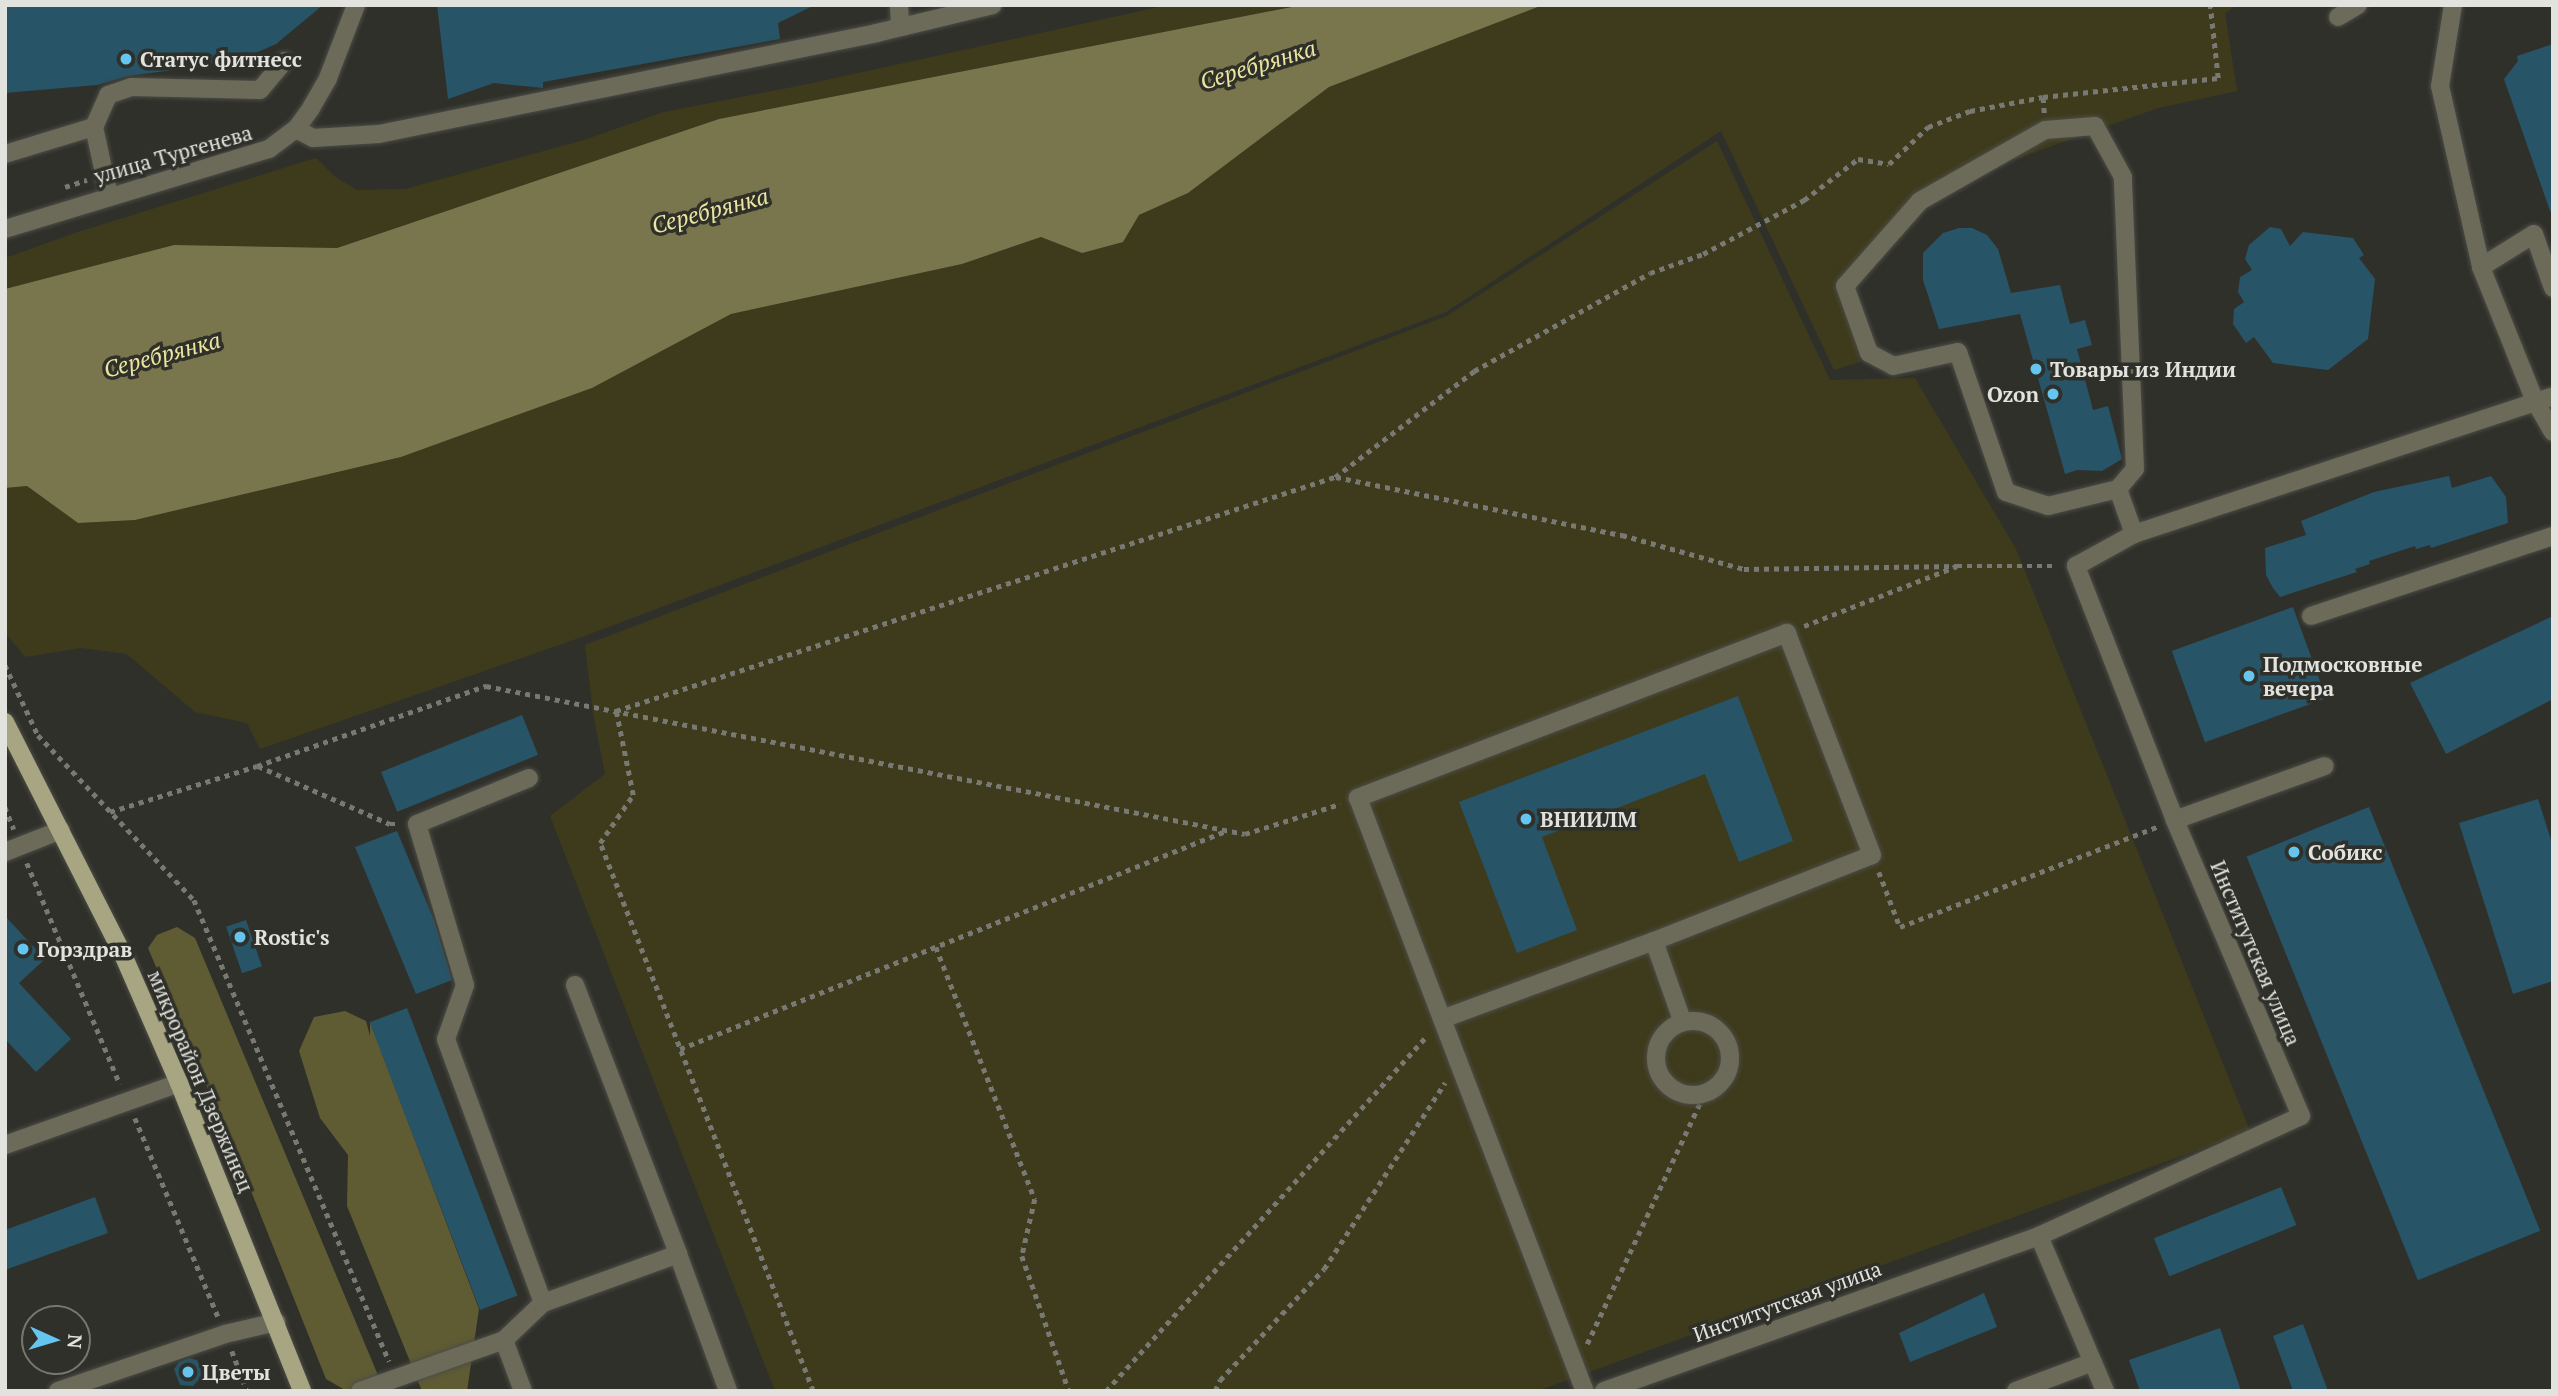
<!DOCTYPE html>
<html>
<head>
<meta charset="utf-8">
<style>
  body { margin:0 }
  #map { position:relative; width:2558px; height:1396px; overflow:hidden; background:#30302a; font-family:"PT Serif",serif }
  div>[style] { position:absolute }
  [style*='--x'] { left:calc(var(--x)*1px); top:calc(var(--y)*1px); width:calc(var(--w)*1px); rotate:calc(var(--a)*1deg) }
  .green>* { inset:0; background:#3e3b1c }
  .forest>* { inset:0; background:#5f5c34 }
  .water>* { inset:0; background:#79764d }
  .building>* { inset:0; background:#275467; transform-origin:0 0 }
  .path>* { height:4.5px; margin-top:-2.25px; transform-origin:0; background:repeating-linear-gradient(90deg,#797974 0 5px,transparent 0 10px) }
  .roads { filter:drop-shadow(0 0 2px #4c4c47) drop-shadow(0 0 2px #4c4c47) }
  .minor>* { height:18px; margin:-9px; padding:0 9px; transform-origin:9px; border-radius:9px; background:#6c6b5a }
  .minor>.ring { margin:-9px; padding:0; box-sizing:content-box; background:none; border:18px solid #6c6b5a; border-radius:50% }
  .major>* { height:18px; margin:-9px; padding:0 9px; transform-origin:9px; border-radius:9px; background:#a8a682 }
  .dots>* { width:19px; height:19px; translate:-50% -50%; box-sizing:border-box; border:4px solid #30302a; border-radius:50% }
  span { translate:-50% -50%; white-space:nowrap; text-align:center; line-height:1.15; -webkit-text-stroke:7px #30302a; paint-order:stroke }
  .poi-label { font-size:21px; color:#e2e2de; font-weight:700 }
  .left { translate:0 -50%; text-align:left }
  .right { translate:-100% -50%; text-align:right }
  .street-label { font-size:21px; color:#e2e2de }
  .water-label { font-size:23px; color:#eae59f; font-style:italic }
  .frame { position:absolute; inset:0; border:7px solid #e2e2de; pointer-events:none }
  .north { position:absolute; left:21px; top:1305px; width:70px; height:70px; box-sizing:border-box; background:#30302a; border:2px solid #777772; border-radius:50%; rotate:94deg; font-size:19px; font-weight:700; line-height:28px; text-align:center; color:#e2e2de }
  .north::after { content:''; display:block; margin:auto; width:24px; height:32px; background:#65c5ee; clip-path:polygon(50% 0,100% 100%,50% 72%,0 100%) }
</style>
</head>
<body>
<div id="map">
  <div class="green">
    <i style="clip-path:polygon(1168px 5px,1302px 5px,719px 119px,336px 248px,174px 245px,5px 289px,5px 258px,78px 232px,316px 158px,334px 176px,357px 190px,405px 189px,584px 140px,664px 112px,813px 83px)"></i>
    <i style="clip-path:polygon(1543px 5px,2237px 5px,2225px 13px,2237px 91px,2158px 108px,1994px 167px,1923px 205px,1843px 295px,1860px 362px,1834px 370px,1721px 131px,1446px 312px,579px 638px,260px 749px,247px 723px,195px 712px,127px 654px,81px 648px,25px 657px,5px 632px,5px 488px,27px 486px,78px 523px,135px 520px,401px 457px,592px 388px,731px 314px,962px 264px,1041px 237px,1082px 253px,1139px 215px,1188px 193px,1329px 87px)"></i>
    <i style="clip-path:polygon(1717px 141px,1830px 380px,1915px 378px,2016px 549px,2250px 1131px,1537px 1391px,775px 1391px,550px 816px,605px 774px,593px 713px,585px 645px,1447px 316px)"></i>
  </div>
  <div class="forest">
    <i style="clip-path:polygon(177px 927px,195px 938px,380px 1380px,372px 1384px,345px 1390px,326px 1379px,249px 1186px,148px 948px,157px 935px)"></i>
    <i style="clip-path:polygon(345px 1011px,366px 1021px,370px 1036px,370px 1022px,479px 1309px,467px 1391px,422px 1391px,347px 1206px,348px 1155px,320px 1118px,299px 1051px,314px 1017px)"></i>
  </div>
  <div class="water">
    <i style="clip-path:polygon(1302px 5px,1543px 5px,1329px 87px,1188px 193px,1139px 215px,1123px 242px,1082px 253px,1041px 237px,962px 264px,731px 314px,592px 388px,401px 457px,135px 520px,78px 523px,27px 486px,5px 488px,5px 289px,174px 245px,337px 248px,719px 119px)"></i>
  </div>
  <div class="building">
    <i style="clip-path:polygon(5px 5px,323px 5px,276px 44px,235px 62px,128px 76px,97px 85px,5px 93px)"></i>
    <i style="clip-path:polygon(437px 5px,815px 5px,778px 23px,780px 39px,543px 82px,543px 88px,494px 83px,448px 99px)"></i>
    <i style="clip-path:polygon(2553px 44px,2553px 211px,2550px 211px,2504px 79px,2518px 61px,2517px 56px)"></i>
    <i style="clip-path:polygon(2270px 227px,2281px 229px,2290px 246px,2303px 232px,2353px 238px,2364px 255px,2359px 258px,2375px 279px,2368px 339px,2328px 370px,2273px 363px,2254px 337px,2246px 343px,2233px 324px,2234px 309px,2244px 302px,2238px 292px,2240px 277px,2252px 270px,2245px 259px,2249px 245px)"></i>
    <i style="clip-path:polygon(1959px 228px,1972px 228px,1987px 235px,1998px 249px,2011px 293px,2060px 285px,2070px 324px,2085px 320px,2092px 345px,2077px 349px,2093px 410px,2108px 406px,2122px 459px,2102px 471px,2077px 470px,2065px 474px,2020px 314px,1939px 329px,1923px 280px,1923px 253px,1943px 233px)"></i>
    <i style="clip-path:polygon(2449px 476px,2452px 488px,2491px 476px,2506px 497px,2508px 523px,2431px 548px,2430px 545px,2416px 549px,2415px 546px,2369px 561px,2370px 564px,2355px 569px,2357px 572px,2280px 597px,2273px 588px,2266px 575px,2265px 548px,2306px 535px,2301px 521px,2374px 492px)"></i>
    <i style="left:2293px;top:607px;width:97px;height:129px;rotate:70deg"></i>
    <i style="clip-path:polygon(2553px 616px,2553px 699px,2446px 754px,2410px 683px)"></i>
    <i style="clip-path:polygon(1738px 696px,1793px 841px,1739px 862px,1705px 774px,1542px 837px,1577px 930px,1517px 953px,1459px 802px)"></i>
    <i style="left:522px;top:715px;width:43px;height:152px;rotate:68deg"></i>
    <i style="clip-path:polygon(2538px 799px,2553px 846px,2553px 981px,2513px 994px,2459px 823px)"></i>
    <i style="left:2369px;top:807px;width:457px;height:132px;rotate:68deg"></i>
    <i style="clip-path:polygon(397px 831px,434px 920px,452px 980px,416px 994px,355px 847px)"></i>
    <i style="clip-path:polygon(5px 916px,45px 959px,19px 983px,71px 1039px,36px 1072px,5px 1039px)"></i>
    <i style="left:246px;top:920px;width:49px;height:21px;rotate:71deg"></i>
    <i style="left:407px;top:1008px;width:308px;height:40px;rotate:69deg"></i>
    <i style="left:2281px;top:1187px;width:41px;height:137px;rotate:68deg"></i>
    <i style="clip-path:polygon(95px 1197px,108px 1233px,5px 1270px,5px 1230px)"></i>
    <i style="clip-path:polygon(1984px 1293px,1997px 1327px,1910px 1362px,1899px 1333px)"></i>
    <i style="clip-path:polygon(2303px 1324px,2328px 1391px,2293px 1391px,2273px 1336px)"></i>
    <i style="clip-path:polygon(2220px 1328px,2241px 1391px,2140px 1391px,2129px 1360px)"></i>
    <i style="clip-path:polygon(189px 1358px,197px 1360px,203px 1375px,193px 1386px,180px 1385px,174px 1369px,179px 1362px)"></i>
  </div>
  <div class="path">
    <i style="--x:2044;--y:113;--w:16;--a:-94"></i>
    <i style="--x:2043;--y:97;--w:176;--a:-6.2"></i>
    <i style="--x:2218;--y:78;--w:73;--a:-96.3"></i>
    <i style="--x:65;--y:187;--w:23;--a:-18"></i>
    <i style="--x:1336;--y:477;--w:292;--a:11.5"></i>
    <i style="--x:1622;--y:535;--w:127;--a:15.6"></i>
    <i style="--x:1744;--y:569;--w:213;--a:-0.8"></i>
    <i style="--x:1804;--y:626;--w:164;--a:-21.4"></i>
    <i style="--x:1957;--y:566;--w:100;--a:0"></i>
    <i style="--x:5;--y:665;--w:77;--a:64.8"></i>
    <i style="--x:38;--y:735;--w:227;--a:46.6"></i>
    <i style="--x:194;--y:900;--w:501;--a:67.07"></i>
    <i style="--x:258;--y:766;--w:144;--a:23.7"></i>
    <i style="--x:390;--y:824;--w:8;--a:0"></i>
    <i style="--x:5;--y:807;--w:24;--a:68"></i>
    <i style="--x:110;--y:812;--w:154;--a:-17.4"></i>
    <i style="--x:257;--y:766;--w:243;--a:-19.3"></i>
    <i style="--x:486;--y:686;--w:773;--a:11.03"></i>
    <i style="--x:1245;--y:834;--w:100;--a:-17.5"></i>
    <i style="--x:27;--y:863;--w:240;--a:67.2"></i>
    <i style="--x:1879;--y:872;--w:59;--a:69.1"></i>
    <i style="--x:1900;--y:927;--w:278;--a:-21.3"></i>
    <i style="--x:936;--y:947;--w:271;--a:68.6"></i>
    <i style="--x:1035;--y:1199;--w:58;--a:102.8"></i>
    <i style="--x:1022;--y:1256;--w:143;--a:70.8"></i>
    <i style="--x:680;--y:1049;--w:588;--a:-21.77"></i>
    <i style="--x:135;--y:1118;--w:215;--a:67.3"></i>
    <i style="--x:1587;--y:1344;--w:274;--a:-64.9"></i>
    <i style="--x:232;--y:1351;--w:43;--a:69.4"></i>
    <i style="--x:813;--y:1391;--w:588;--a:-111.24"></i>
    <i style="--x:600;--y:843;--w:58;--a:-55.5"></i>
    <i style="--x:633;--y:795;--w:86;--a:-101.4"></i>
    <i style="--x:616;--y:711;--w:756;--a:-18.03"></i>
    <i style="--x:1335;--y:477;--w:175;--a:-37.3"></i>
    <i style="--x:1474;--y:371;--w:201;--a:-29.1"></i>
    <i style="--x:1650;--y:273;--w:56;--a:-19.7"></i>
    <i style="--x:1703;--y:254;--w:115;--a:-28.1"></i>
    <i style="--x:1804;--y:200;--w:68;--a:-37.2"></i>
    <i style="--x:1858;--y:159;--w:31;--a:9"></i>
    <i style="--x:1889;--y:164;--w:54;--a:-43.5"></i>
    <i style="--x:1928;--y:127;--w:45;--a:-20.9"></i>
    <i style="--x:1970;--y:111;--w:74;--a:-10.9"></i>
    <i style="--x:1106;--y:1391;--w:479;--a:-47.9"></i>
    <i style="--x:1215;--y:1391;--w:12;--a:-66"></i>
    <i style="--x:1220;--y:1380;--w:152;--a:-46.9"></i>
    <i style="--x:1324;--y:1269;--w:222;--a:-57"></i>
  </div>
  <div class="roads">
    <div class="minor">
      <i style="--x:899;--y:5;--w:22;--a:87"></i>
      <i style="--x:2453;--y:5;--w:82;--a:99.1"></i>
      <i style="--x:2440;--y:86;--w:186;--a:77.2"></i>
      <i style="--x:2481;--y:267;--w:144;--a:68.1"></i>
      <i style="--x:2535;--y:401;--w:36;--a:60"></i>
      <i style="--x:2338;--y:17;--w:23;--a:-31"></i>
      <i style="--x:94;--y:127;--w:35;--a:-66"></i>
      <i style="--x:108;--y:95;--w:24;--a:-19"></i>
      <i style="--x:131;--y:87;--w:129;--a:1.3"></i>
      <i style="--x:260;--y:90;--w:38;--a:-50"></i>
      <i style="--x:296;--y:129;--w:19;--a:28"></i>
      <i style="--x:313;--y:138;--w:66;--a:-3.5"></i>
      <i style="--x:379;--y:134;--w:508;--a:-11.46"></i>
      <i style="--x:877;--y:33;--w:119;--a:-13.6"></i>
      <i style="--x:5;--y:154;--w:93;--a:-16.9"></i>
      <i style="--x:94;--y:127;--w:71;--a:77.7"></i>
      <i style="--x:5;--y:229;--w:276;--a:-16.9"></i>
      <i style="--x:269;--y:149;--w:34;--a:-37"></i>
      <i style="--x:296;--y:129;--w:26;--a:-54"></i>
      <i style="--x:311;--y:108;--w:34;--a:-60"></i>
      <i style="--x:328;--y:78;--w:78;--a:-69"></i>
      <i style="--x:2481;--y:267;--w:62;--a:-31.9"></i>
      <i style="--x:2534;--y:234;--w:57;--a:70.6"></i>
      <i style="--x:2118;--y:489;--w:26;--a:-50"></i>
      <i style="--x:2135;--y:469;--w:292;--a:-92.4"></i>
      <i style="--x:2123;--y:177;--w:58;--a:-118.8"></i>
      <i style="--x:2095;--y:126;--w:50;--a:175.4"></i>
      <i style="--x:2045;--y:130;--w:144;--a:150.4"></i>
      <i style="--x:1920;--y:201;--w:113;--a:131.4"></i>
      <i style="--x:1845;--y:286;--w:71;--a:70.3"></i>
      <i style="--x:1869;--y:353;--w:27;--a:28"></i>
      <i style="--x:1893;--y:366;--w:66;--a:-12.2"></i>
      <i style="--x:1958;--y:352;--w:148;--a:71.1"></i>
      <i style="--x:2006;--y:492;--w:44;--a:18.4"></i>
      <i style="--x:2048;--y:506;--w:72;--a:-13.7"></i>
      <i style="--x:2118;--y:489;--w:48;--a:70.4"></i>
      <i style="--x:2311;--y:616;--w:255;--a:-18.3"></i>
      <i style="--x:2175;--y:820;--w:159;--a:-19.8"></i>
      <i style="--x:5;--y:852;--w:60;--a:-21.4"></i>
      <i style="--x:1654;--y:941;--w:84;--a:70.5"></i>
      <i style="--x:575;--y:985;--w:288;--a:69"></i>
      <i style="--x:1442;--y:1019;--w:226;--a:-20.2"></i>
      <i style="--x:1654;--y:941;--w:234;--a:-21.5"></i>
      <i style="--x:1872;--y:855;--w:238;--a:-111"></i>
      <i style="--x:1787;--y:633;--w:460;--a:159"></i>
      <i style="--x:1358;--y:798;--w:236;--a:69.2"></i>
      <i style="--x:1442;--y:1019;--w:45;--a:69.1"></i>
      <i style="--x:1458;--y:1061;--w:354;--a:69"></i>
      <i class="ring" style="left:1656px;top:1021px;width:56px;height:56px"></i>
      <i style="--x:5;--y:1145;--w:185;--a:-19.6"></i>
      <i style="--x:2039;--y:1236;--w:168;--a:66.9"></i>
      <i style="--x:543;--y:1303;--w:144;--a:-19.9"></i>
      <i style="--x:678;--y:1254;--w:146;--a:69.9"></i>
      <i style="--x:504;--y:1340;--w:54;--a:69.6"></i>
      <i style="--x:58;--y:1391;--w:176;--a:-18.8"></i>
      <i style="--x:225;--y:1334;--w:53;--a:-13"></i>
      <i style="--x:360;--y:1391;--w:153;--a:-19.5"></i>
      <i style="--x:504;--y:1340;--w:54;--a:-43.5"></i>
      <i style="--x:543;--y:1303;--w:281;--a:-110.2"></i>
      <i style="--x:446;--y:1039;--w:57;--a:-70.6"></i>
      <i style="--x:465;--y:985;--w:168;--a:-106.6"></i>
      <i style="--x:417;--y:824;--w:121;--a:-22.3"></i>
      <i style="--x:1604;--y:1391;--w:462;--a:-19.6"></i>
      <i style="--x:2039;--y:1236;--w:288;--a:-24.6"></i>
      <i style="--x:2301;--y:1116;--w:322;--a:-113.1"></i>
      <i style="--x:2175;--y:820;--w:273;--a:-111.3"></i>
      <i style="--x:2076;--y:566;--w:66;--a:-28.9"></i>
      <i style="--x:2134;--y:534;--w:441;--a:-18.2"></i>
      <i style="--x:2016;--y:1391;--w:82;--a:-20.6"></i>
    </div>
    <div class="major">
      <i style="--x:5;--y:722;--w:263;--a:63.1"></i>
      <i style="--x:124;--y:957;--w:137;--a:66.4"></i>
      <i style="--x:179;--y:1083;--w:332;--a:68.2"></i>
    </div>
  </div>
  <div class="dots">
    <i style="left:126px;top:59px;background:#65c5ee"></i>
    <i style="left:2036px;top:369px;background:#65c5ee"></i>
    <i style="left:2053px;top:394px;background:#65c5ee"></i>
    <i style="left:2249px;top:676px;background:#65c5ee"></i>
    <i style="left:1526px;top:819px;background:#65c5ee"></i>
    <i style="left:2294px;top:852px;background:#65c5ee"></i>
    <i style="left:240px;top:937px;background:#65c5ee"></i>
    <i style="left:23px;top:949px;background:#65c5ee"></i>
    <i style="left:188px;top:1372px;background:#65c5ee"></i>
  </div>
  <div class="poi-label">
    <span class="left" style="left:140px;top:59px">Статус фитнесс</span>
    <span class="left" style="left:2050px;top:369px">Товары из Индии</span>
    <span class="right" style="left:2039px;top:394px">Ozon</span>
    <span class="left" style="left:2263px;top:676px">Подмосковные<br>вечера</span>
    <span class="left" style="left:1540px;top:819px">ВНИИЛМ</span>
    <span class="left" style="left:2308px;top:852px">Собикс</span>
    <span class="left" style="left:254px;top:937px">Rostic's</span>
    <span class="left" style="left:37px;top:949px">Горздрав</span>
    <span class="left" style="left:202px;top:1372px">Цветы</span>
  </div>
  <div class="street-label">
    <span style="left:173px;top:154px;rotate:-16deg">улица Тургенева</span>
    <span style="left:2256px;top:953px;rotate:67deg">Институтская улица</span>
    <span style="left:201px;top:1081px;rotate:67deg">микрорайон Дзержинец</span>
    <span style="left:1787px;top:1301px;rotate:-20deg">Институтская улица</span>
  </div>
  <div class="water-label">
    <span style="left:1258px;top:65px;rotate:-17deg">Серебрянка</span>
    <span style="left:710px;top:211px;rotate:-15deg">Серебрянка</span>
    <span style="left:162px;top:355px;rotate:-15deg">Серебрянка</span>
  </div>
  <div class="frame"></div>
  <div class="north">N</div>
</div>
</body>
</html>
